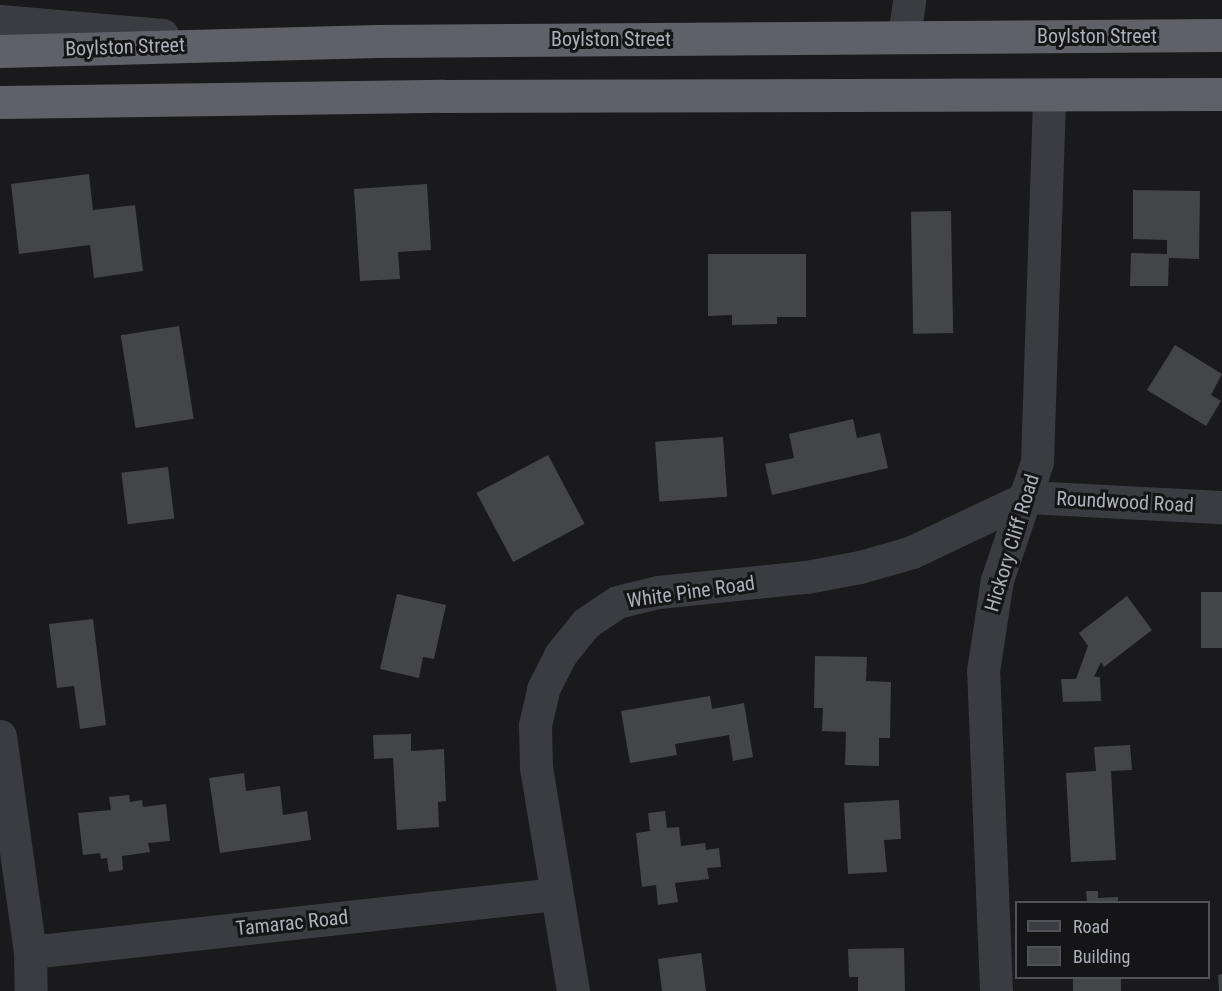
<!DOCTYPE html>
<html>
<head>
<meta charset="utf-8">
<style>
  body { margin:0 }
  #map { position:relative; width:1222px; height:991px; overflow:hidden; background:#1a1a1c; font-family:"Roboto Condensed",sans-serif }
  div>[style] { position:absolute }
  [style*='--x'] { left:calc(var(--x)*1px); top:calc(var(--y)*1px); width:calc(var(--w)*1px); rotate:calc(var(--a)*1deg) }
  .building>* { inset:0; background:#444549; transform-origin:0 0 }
  .minor>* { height:33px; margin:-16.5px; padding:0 16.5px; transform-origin:16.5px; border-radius:16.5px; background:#3b3c41 }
  .trunk>* { height:33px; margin:-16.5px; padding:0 16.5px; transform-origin:16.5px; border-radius:16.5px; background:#606068 }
  span { translate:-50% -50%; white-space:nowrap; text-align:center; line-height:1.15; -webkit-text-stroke:6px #151517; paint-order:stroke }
  .street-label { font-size:20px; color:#adb0ba }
  .legend { position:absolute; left:1015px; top:901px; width:195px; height:78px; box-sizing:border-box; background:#151517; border:2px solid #525358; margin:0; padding:8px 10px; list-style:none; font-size:18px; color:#adb0ba }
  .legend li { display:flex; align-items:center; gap:12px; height:30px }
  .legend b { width:30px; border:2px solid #525358 }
</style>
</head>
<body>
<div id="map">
  <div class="building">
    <i style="clip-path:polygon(89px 174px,93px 210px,135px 205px,143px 271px,94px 278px,90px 245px,19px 254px,11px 184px)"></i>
    <i style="clip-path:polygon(427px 184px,431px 250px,398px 252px,400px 279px,360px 281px,354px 189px)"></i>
    <i style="clip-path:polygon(1133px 190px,1200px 191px,1199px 259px,1169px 258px,1168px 286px,1130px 286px,1131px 253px,1167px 254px,1167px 240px,1133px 239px)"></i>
    <i style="left:951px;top:211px;width:122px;height:40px;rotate:89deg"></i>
    <i style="clip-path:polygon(708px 254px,806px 254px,806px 317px,777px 317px,777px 324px,732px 325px,732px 315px,708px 316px)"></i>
    <i style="left:179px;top:326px;width:94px;height:59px;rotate:81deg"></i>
    <i style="clip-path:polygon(1175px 345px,1222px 374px,1211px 395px,1221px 401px,1206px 426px,1147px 390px)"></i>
    <i style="clip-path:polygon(853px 419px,857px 438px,880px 433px,888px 468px,772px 495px,765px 464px,794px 458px,789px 434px)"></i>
    <i style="left:723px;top:437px;width:60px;height:68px;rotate:86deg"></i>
    <i style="left:548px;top:455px;width:78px;height:81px;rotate:62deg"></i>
    <i style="left:168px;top:467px;width:52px;height:47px;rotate:83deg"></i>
    <i style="left:1201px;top:592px;width:21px;height:56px"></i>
    <i style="clip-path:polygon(397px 594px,446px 605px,434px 659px,423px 657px,419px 678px,380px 669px)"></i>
    <i style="clip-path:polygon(1127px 596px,1152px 630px,1104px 667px,1101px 662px,1094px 677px,1100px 677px,1101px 701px,1063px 702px,1061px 679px,1076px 679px,1088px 646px,1079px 633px)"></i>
    <i style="clip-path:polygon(93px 619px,106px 725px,80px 729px,74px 686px,57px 688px,49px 624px)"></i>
    <i style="clip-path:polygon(815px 656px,867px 657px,866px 681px,891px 682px,890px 738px,879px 738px,879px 766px,845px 765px,846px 732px,822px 731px,823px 708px,814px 708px)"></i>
    <i style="clip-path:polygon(710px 696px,712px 709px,744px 703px,753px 757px,733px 761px,729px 735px,675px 744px,677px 755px,630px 763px,621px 711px)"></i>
    <i style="clip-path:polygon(411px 734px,411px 751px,444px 749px,446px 801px,438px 802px,439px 827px,397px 830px,393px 758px,374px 759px,373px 735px)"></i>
    <i style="clip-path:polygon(1130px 745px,1132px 770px,1111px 771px,1116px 860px,1071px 862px,1066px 773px,1096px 771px,1094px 747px)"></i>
    <i style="clip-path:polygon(244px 773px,246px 791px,280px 786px,283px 815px,307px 811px,311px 840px,220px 853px,209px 778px)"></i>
    <i style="clip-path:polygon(129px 795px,130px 802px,142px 800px,143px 807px,166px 804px,170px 841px,148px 843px,150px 852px,122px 856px,123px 870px,109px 872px,107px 858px,101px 859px,100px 853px,83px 855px,78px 813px,111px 810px,109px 797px)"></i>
    <i style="clip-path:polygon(899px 800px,901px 839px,884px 840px,887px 872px,848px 874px,844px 803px)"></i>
    <i style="clip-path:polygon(665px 811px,667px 828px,679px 827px,681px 846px,705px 843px,706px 850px,719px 848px,721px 867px,707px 868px,709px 879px,675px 883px,678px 902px,658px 905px,656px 885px,642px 887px,636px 833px,650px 831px,648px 813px)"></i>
    <i style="clip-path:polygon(1086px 891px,1098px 891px,1098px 898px,1118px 897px,1118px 902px,1087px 902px)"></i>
    <i style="clip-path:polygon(904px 948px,905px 991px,858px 991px,858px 977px,849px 977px,848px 949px)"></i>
    <i style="clip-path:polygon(701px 953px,706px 991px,662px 991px,658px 959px)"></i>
    <i style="clip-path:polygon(1222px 974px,1222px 991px,1219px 991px,1218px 975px)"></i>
    <i style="left:1073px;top:978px;width:48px;height:13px"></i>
  </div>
  <div class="minor">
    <i style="--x:0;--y:21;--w:163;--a:4.9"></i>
    <i style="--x:904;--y:37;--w:37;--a:-82"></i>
    <i style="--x:0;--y:736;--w:218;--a:82.1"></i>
    <i style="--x:30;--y:952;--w:39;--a:89"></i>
    <i style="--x:30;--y:952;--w:528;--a:-6.3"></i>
    <i style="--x:573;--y:991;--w:227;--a:-99.4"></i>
    <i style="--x:536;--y:767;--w:42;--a:-91.4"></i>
    <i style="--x:535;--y:725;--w:37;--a:-77"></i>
    <i style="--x:543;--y:689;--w:38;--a:-63"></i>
    <i style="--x:560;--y:655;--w:41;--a:-50.9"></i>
    <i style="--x:586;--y:623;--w:37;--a:-34"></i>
    <i style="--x:617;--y:602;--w:42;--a:-13.7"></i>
    <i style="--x:658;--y:592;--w:149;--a:-5.8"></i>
    <i style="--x:806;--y:577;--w:55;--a:-10.5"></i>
    <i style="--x:860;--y:567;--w:54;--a:-16.1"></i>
    <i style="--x:912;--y:552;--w:128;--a:-25.4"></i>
    <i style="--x:1028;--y:497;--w:194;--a:3"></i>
    <i style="--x:996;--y:991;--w:320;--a:-92.3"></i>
    <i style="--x:983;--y:671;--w:92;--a:-81.3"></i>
    <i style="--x:997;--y:580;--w:125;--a:-71.3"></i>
    <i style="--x:1037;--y:462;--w:366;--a:-88.1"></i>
  </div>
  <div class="trunk">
    <i style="--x:0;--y:51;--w:378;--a:-1.5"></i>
    <i style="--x:378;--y:41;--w:844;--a:-0.41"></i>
    <i style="--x:0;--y:102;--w:443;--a:-0.8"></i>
    <i style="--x:443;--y:96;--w:779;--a:-0.15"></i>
  </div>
  <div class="street-label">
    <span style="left:1097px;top:36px">Boylston Street</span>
    <span style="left:611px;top:39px">Boylston Street</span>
    <span style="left:125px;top:47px;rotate:-2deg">Boylston Street</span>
    <span style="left:1125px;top:502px;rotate:3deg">Roundwood Road</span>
    <span style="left:1012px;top:543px;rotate:-73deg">Hickory Cliff Road</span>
    <span style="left:691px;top:592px;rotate:-8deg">White Pine Road</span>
    <span style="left:292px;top:923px;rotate:-6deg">Tamarac Road</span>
  </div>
  <ul class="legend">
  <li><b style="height:8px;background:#3b3c41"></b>Road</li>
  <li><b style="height:16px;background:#444549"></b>Building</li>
  </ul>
</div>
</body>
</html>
